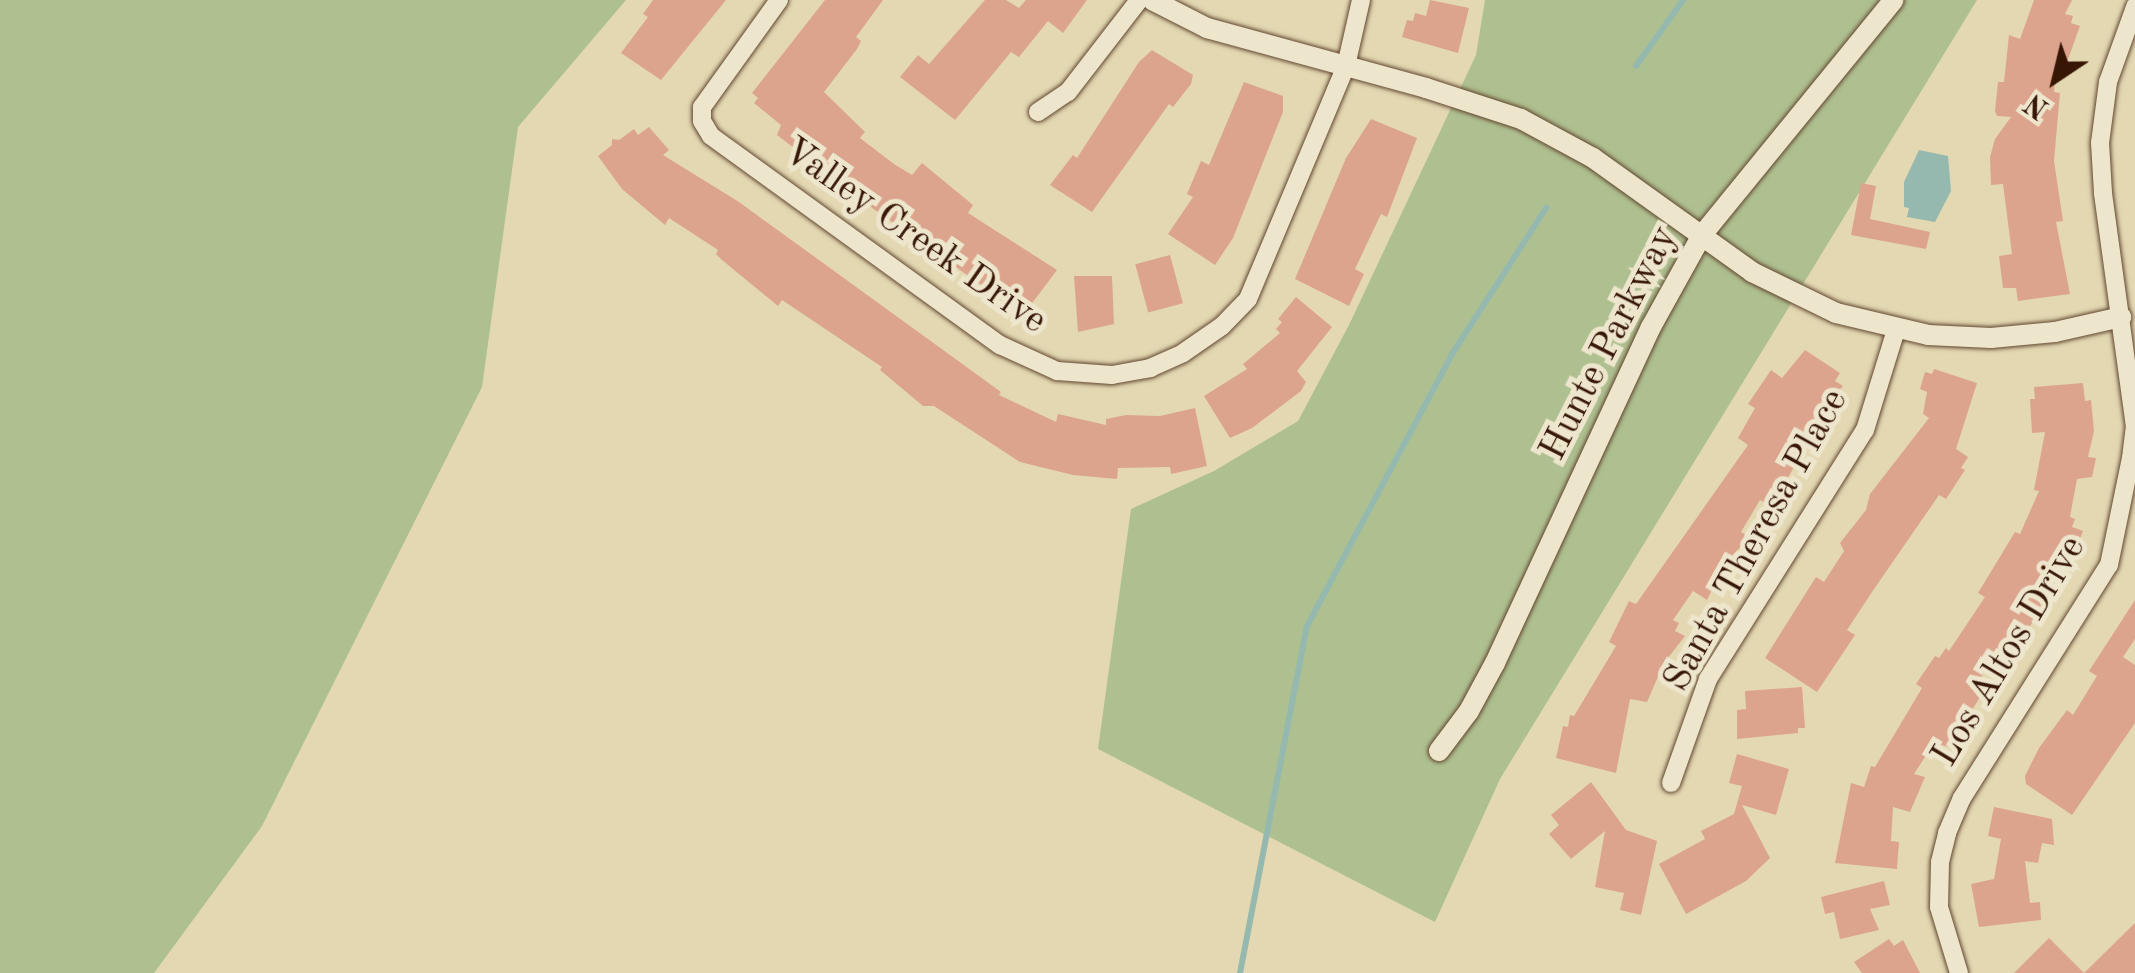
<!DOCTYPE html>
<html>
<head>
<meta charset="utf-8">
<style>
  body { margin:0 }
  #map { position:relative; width:2135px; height:973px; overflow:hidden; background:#e3d8b2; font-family:"Old Standard TT",serif }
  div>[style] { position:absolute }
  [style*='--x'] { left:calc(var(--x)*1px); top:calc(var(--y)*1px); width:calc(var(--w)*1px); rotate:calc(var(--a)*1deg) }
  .green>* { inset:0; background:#afc090 }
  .water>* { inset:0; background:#95b9ae }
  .stream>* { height:6px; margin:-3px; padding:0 3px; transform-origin:3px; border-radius:3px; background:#95b9ae }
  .building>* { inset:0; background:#dda48d; transform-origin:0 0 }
  .roads { filter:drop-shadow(0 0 2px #624630) drop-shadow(0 0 2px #624630) }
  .minor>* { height:18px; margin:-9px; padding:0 9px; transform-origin:9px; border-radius:9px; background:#ede6cd }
  .tertiary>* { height:20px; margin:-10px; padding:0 10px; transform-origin:10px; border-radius:10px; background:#ede6cd }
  span { translate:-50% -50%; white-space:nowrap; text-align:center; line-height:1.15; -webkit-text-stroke:10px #ede6cd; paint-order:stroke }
  .street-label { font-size:38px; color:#371605 }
  .north { position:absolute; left:2005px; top:30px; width:100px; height:100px; -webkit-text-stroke:8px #ede6cd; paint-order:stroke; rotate:215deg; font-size:28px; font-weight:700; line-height:40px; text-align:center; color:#371605 }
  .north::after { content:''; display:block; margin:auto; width:35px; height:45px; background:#371605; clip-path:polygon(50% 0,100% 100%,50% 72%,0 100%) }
</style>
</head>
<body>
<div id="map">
  <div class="green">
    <i style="clip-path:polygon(0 0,626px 0,518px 127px,482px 387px,262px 826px,154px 973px,0 973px)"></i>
    <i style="clip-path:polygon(1485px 0,1977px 0,1500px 779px,1435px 922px,1098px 749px,1131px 509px,1214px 471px,1298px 421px,1349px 325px,1476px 55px)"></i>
  </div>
  <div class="water">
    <i style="clip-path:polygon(1919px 150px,1948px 156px,1951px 191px,1935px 222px,1907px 217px,1909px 208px,1904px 207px,1904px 182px)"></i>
  </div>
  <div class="stream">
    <i style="--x:1636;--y:66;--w:81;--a:-54.5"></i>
    <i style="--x:1240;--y:973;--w:353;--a:-79.1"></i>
    <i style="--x:1307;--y:626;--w:308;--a:-61.9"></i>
    <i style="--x:1452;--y:354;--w:174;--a:-57.2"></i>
  </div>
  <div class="building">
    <i style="clip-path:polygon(653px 0,726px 0,661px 80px,621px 53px,648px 17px,643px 14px)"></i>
    <i style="clip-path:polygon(825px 0,883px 0,856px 37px,861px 41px,857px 49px,824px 92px,865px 132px,860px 138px,894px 164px,912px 175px,922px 163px,973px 205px,968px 213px,1057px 270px,1027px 310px,987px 289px,875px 210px,777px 135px,781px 125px,754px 103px,758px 98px,752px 93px)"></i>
    <i style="clip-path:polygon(985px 0,1006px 0,1019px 8px,1026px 0,1087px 0,1063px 33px,1048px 21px,1019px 57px,1011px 52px,955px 120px,900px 77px,918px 55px,929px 64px)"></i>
    <i style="clip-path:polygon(1430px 0,1469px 8px,1458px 53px,1402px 37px,1407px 20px,1413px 21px,1415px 13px,1426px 16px)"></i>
    <i style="clip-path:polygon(2034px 0,2072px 0,2065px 14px,2073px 16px,2071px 23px,2080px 26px,2067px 62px,2057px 59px,2054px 92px,2060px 93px,2054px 161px,2063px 221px,2056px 222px,2070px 294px,2018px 301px,2016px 288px,2003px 288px,1999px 256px,2012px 254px,2003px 184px,1991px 185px,1990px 157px,1995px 139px,2011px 117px,1997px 116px,1995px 111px,1998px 82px,2004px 82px,2009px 35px,2020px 39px)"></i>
    <i style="clip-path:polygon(1152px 50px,1193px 75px,1191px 84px,1173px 107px,1169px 104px,1092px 212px,1050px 185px,1073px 155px,1077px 158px,1139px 62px)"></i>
    <i style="clip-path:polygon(1244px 82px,1283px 96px,1283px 112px,1233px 238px,1215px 265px,1168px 234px,1193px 197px,1187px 194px,1201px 161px,1209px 165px)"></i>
    <i style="clip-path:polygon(1371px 119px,1417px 138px,1387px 217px,1381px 214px,1355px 269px,1364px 274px,1349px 306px,1295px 279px,1346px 158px)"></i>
    <i style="clip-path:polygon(649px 127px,669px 150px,663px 155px,739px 202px,1001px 392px,999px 395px,1056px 422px,1058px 414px,1106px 425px,1106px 419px,1126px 415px,1160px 416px,1195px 408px,1207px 466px,1171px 474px,1170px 467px,1118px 468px,1117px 479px,1073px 475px,1020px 462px,934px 406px,923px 406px,880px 370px,882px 367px,782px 300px,778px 306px,722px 260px,716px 254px,718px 250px,669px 218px,665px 225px,622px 189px,598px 156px,612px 145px,612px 139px,619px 140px,634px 129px,638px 135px)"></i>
    <i style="clip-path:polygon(1861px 183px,1876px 186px,1870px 219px,1930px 232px,1926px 249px,1851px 235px)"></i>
    <i style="left:1170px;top:255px;width:50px;height:36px;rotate:75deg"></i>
    <i style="clip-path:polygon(1074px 276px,1112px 276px,1114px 324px,1078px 332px)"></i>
    <i style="clip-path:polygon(1296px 297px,1332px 327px,1297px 371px,1306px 382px,1301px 391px,1252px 428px,1230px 438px,1204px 396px,1247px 369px,1243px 364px,1280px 333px,1276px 329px,1282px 322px,1278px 319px)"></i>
    <i style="clip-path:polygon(1805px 350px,1840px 373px,1835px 381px,1843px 386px,1797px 444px,1805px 448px,1771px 507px,1760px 500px,1741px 532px,1750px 537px,1726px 562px,1707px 600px,1693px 591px,1673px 620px,1679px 623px,1675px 631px,1685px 636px,1664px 663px,1647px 702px,1630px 699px,1616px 773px,1556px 758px,1563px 726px,1568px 727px,1570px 715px,1574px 716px,1616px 646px,1609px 642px,1629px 601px,1636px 604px,1748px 445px,1738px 438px,1755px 408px,1748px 404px,1771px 370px,1782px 378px)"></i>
    <i style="clip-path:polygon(1934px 369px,1977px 383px,1956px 449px,1968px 457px,1961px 468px,1965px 470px,1946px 499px,1939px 495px,1872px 592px,1847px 630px,1855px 635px,1817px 692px,1765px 658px,1816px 577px,1824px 582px,1844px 551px,1840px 543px,1866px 510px,1870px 494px,1929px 418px,1923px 414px,1927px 392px,1920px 389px,1925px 372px,1932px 374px)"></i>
    <i style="clip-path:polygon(2083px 383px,2085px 401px,2091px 400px,2094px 431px,2088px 457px,2096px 458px,2092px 477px,2077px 479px,2070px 517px,2075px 519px,2072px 527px,2083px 531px,2077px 546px,2041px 590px,2038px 599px,2045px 604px,2009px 657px,1999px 651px,1973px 689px,1981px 695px,1977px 702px,1949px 747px,1934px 743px,1914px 774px,1925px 777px,1910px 812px,1893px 807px,1891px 841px,1899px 842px,1897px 869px,1835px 863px,1851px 783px,1864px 787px,1871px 766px,1875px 767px,1922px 688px,1916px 684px,1935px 656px,1939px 658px,1946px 648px,1949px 651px,1985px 597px,1978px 593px,2015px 532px,2020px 534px,2039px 491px,2034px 490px,2045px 432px,2032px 433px,2030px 399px,2035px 399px,2034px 387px)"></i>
    <i style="clip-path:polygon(2135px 600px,2135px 639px,2123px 657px,2135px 665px,2135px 723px,2072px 815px,2026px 784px,2025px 776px,2039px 748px,2067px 710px,2073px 715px,2097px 676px,2089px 671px)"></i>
    <i style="clip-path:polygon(1802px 687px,1805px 728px,1798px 728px,1798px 733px,1737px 739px,1737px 710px,1746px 709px,1745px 691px)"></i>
    <i style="clip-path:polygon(1737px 754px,1789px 769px,1776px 815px,1742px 805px,1770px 858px,1746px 881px,1686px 914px,1659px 864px,1705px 839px,1701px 831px,1734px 814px,1742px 786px,1729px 783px)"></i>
    <i style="clip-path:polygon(1591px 782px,1626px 830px,1657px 841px,1641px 915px,1620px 910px,1624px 893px,1595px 887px,1605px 831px,1571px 859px,1549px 834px,1559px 825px,1551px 815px)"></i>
    <i style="clip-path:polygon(1994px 807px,2052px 819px,2054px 845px,2042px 843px,2038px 863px,2025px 861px,2030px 903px,2040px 902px,2041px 920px,1979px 927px,1971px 884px,1994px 879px,2001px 839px,1988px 836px)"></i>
    <i style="clip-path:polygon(1884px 881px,1890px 905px,1870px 909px,1879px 930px,1840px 939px,1834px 912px,1825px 914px,1821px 897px)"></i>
    <i style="clip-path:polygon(2135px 923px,2135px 973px,2014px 973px,2049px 938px,2084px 973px)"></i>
    <i style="clip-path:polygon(1889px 939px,1894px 946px,1903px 940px,1920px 973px,1862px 973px,1854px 962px)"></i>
  </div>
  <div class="roads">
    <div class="minor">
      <i style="--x:779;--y:0;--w:132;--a:125.7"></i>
      <i style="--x:702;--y:107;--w:14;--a:90"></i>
      <i style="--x:702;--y:121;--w:17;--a:59"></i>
      <i style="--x:711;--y:136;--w:357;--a:35.9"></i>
      <i style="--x:1000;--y:345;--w:63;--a:24.5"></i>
      <i style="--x:1057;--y:371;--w:55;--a:4.2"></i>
      <i style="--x:1112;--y:375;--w:39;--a:-10"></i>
      <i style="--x:1150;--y:368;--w:36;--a:-24"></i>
      <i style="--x:1183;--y:353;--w:47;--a:-34.7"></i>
      <i style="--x:1222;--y:326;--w:37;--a:-46"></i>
      <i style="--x:1248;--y:299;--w:253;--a:-67.2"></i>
      <i style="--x:1346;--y:66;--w:68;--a:-77.2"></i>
      <i style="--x:1038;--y:112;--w:36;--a:-34"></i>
      <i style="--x:1068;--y:92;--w:116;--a:-52.3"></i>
      <i style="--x:1671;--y:783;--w:110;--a:-70.4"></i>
      <i style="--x:1708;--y:679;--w:294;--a:-57.8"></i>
      <i style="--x:1865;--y:430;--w:105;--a:-72.8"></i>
      <i style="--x:1959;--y:973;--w:69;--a:-106.9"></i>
      <i style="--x:1939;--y:907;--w:45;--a:-88.7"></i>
      <i style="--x:1940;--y:862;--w:30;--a:-76"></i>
      <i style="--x:1947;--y:833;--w:38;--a:-67"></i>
      <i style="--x:1962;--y:798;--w:275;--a:-57.8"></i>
      <i style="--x:2109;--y:565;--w:109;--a:-78.4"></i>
      <i style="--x:2131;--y:458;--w:31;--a:-83"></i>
      <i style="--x:2135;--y:427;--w:236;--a:-97.8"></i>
      <i style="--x:2103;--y:193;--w:50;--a:-93.4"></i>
      <i style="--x:2100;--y:143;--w:62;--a:-82.5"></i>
      <i style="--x:2108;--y:82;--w:80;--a:-70.2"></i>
    </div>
    <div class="tertiary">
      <i style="--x:1152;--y:0;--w:62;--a:27"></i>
      <i style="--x:1207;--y:28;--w:227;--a:15.3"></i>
      <i style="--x:1426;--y:88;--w:100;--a:18.1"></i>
      <i style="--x:1521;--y:119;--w:82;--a:28.4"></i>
      <i style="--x:1593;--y:158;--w:196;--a:35.6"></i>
      <i style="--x:1752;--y:272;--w:93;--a:26"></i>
      <i style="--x:1836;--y:313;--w:95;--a:13.4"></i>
      <i style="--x:1928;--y:335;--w:63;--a:2.7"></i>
      <i style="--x:1991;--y:338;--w:64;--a:-5.4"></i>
      <i style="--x:2055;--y:332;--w:68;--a:-12.8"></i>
      <i style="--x:1439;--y:751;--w:50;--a:-53.1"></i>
      <i style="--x:1469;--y:711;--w:55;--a:-61.6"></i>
      <i style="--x:1495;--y:663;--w:370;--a:-65.1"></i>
      <i style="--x:1651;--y:327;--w:105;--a:-61"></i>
      <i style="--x:1702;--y:235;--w:303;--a:-50.8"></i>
    </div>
  </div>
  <div class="street-label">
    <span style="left:914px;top:237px;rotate:35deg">Valley Creek Drive</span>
    <span style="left:1610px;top:344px;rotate:-63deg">Hunte Parkway</span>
    <span style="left:1757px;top:541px;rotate:-61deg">Santa Theresa Place</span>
    <span style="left:2010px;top:652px;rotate:-59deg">Los Altos Drive</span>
  </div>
  <div class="north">N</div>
</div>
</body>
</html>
